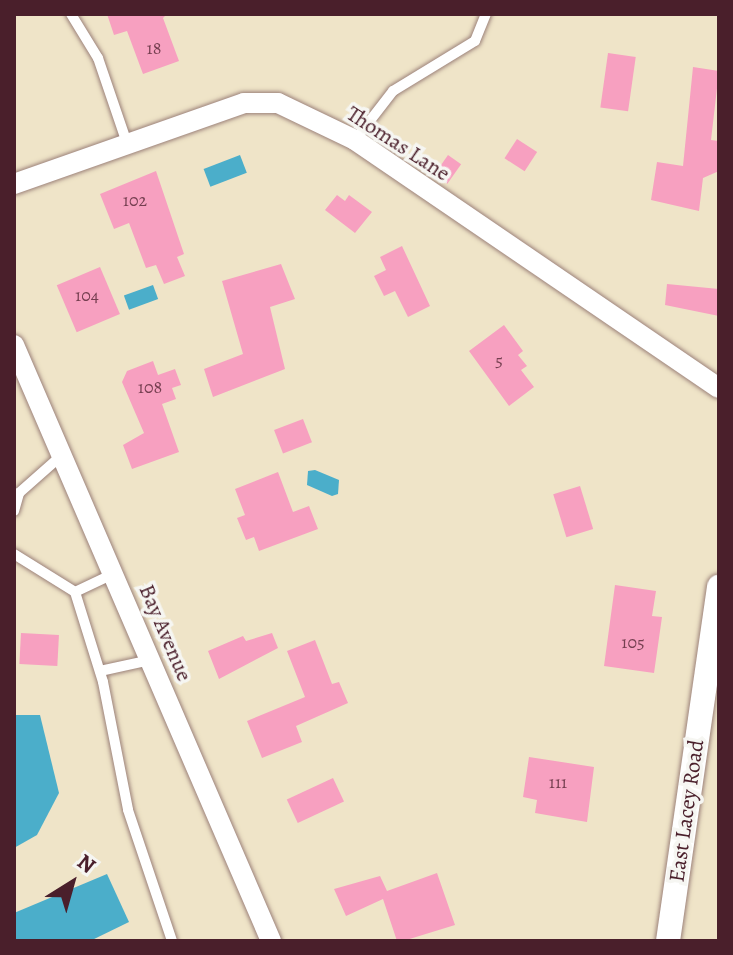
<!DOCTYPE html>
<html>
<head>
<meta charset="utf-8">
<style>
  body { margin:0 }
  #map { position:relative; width:733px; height:955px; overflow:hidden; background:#efe4c8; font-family:Alegreya,serif }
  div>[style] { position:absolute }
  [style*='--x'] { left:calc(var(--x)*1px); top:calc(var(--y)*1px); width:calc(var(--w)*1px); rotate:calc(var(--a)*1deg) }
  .water>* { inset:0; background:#4baeca; transform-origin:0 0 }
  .building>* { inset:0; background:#f7a0c0; transform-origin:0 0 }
  .roads { filter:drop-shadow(0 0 2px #9c827a) drop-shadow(0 0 2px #9c827a) }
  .service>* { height:10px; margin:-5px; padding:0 5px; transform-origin:5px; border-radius:5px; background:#fff }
  .minor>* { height:20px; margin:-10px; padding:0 10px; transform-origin:10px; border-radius:10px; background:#fff }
  .tertiary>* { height:24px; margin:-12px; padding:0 12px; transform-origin:12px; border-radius:12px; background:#fff }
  span { translate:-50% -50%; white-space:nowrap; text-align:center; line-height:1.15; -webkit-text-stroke:7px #f6f6f2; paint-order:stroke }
  .number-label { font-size:18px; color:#753f50 }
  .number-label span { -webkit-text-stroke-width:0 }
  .street-label { font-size:22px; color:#4a1f2b }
  .frame { position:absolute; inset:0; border:16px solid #4a1f2b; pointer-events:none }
  .north { position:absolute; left:32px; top:843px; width:80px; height:80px; -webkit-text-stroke:6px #f6f6f2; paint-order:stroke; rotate:37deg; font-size:22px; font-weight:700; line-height:32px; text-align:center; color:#4a1f2b }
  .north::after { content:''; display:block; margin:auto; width:28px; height:36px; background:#4a1f2b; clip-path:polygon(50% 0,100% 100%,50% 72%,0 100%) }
</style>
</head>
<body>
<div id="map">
  <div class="water">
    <i style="left:240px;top:155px;width:19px;height:39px;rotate:69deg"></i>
    <i style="left:153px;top:285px;width:15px;height:31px;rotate:70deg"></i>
    <i style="clip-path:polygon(315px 470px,339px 480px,338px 494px,332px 496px,307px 485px,308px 471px)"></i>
    <i style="clip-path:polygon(14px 715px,40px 715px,59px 793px,37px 835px,14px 848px)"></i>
    <i style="clip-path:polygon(107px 874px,129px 922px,90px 941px,14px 941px,14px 913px)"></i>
  </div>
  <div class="building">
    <i style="clip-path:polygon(107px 14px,167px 14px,163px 18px,179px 61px,143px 74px,127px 31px,114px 35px)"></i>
    <i style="left:608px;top:53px;width:28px;height:55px;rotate:8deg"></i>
    <i style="clip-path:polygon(693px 67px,719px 71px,711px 140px,719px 141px,719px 171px,703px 178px,699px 211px,651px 200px,657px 162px,683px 166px)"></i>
    <i style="left:517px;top:139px;width:24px;height:23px;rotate:33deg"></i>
    <i style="left:448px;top:155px;width:16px;height:24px;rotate:35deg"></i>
    <i style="clip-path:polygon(156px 171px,184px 254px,177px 257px,185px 276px,164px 284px,156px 265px,146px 268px,129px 223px,114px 229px,100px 194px)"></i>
    <i style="clip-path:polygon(337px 195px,345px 201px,349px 195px,372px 212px,355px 233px,325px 210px)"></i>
    <i style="clip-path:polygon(402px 246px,430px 306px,408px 317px,395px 291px,384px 296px,374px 276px,386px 270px,380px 257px)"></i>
    <i style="clip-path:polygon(281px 264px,295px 299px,270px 307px,285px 369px,213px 397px,204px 369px,243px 354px,222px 281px)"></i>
    <i style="left:100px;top:267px;width:51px;height:47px;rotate:67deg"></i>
    <i style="clip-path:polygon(667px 284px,719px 289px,719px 316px,665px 305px)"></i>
    <i style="clip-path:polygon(504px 325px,523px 351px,518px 355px,527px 366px,521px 370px,534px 387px,509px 406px,469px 351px)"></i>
    <i style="clip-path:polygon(153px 361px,158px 375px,175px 369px,181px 385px,172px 388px,176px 399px,162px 404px,179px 452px,132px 469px,123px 445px,144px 433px,122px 382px,127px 371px)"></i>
    <i style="left:303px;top:419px;width:25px;height:31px;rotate:69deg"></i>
    <i style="clip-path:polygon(278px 472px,293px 512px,309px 506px,318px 529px,259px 551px,254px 537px,246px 540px,237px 518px,245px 515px,235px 489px)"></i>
    <i style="left:580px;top:486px;width:45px;height:28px;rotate:73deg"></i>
    <i style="clip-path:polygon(615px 585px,656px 591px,652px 616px,662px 617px,654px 673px,604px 666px)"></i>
    <i style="left:21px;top:633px;width:38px;height:31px;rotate:3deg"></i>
    <i style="clip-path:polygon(272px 633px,278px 648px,219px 679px,208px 651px,243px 636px,246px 641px)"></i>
    <i style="clip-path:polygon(315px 640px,332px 684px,339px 682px,348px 703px,296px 726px,302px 742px,262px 758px,247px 721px,305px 697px,287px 651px)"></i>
    <i style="clip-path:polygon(529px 757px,594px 767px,587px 822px,535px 813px,537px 800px,523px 797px)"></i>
    <i style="left:333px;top:778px;width:26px;height:51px;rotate:65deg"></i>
    <i style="clip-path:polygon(437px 873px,455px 925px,403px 941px,397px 941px,383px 899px,346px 916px,334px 889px,380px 876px,387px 891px)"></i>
  </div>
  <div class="roads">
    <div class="service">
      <i style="--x:71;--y:14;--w:52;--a:58.5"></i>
      <i style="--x:98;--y:58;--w:90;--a:71.2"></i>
      <i style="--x:355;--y:140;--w:62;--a:-52.2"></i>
      <i style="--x:393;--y:91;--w:96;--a:-31.4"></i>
      <i style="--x:475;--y:41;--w:29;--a:-68"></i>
      <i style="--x:14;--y:511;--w:19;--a:-74"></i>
      <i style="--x:19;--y:493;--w:57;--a:-41.5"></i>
      <i style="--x:14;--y:554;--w:72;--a:31.9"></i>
      <i style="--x:113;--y:574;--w:42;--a:154.7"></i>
      <i style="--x:75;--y:592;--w:94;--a:72.7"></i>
      <i style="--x:103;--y:682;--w:130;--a:78.9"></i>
      <i style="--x:128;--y:810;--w:138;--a:71.4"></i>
      <i style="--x:100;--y:671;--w:51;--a:-12.4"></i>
    </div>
    <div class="minor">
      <i style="--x:14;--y:184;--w:244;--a:-19.4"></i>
      <i style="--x:244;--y:103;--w:34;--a:0"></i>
      <i style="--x:278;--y:103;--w:85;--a:25.7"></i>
      <i style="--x:355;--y:140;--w:440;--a:34.3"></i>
      <i style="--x:14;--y:345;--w:649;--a:66.67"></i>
    </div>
    <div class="tertiary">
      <i style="--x:668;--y:941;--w:358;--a:-81.8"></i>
    </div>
  </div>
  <div class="number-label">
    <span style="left:154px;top:48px">18</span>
    <span style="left:135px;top:200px">102</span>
    <span style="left:87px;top:295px">104</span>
    <span style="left:499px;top:360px">5</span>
    <span style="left:150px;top:387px">108</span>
    <span style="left:633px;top:642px">105</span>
    <span style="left:558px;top:782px">111</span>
  </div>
  <div class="street-label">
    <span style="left:398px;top:144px;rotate:33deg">Thomas Lane</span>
    <span style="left:165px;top:633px;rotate:67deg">Bay Avenue</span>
    <span style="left:687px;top:811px;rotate:-82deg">East Lacey Road</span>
  </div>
  <div class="frame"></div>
  <div class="north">N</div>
</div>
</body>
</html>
